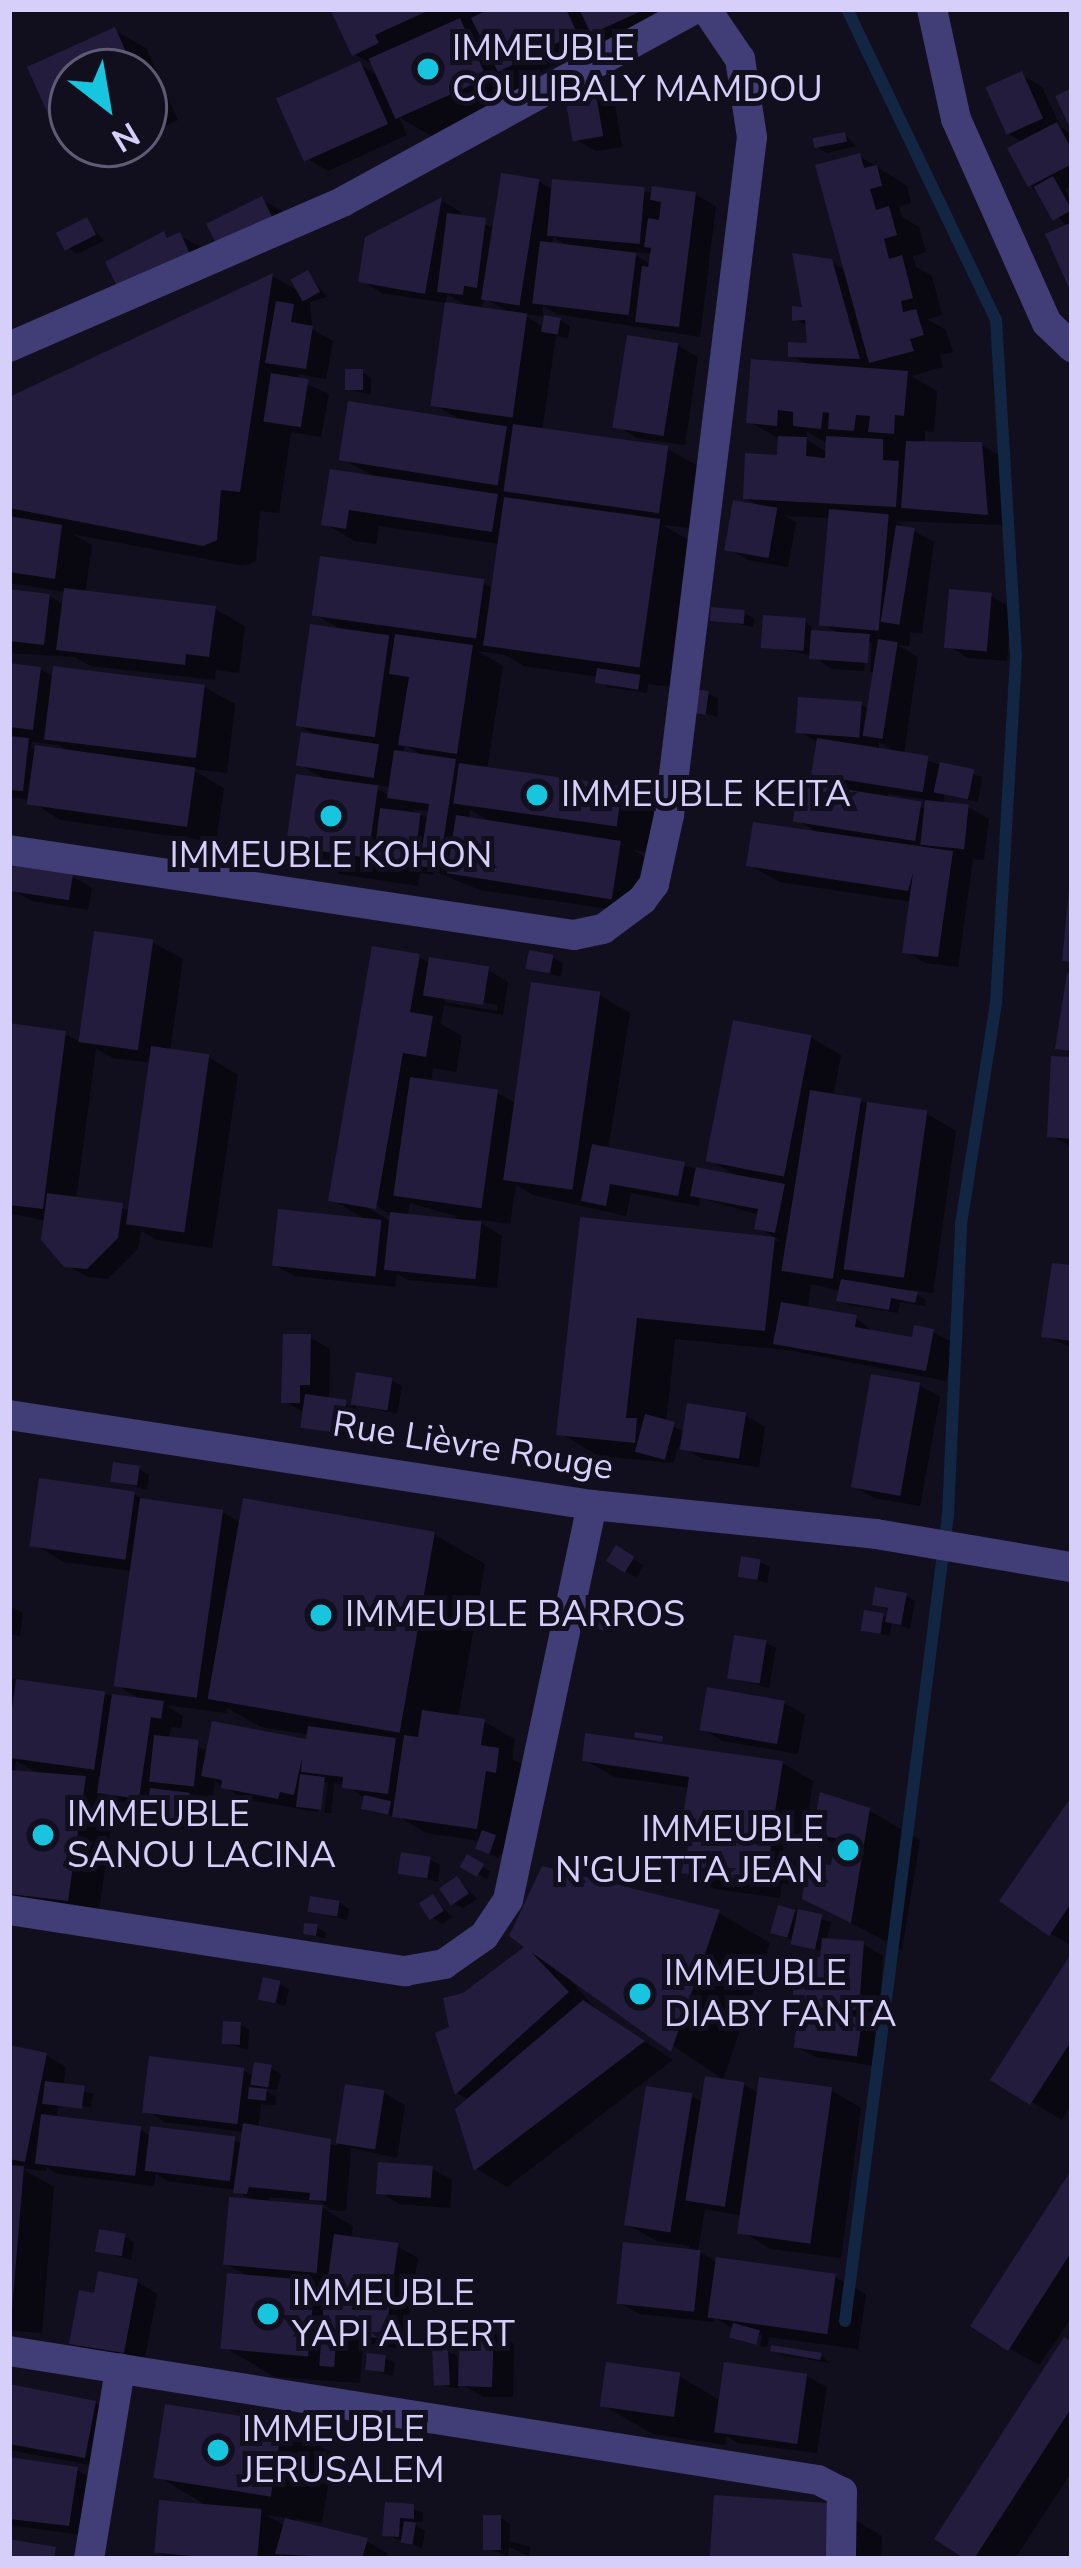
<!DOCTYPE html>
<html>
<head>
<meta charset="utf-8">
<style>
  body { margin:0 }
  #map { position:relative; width:1081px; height:2568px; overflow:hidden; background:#110e1d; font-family:"Nunito Sans",sans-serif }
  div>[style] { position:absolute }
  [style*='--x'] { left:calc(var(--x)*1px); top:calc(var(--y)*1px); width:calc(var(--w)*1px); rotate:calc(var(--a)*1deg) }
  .shadow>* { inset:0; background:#0007; transform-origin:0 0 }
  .stream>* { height:12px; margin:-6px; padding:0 6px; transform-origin:6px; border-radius:6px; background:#122542 }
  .building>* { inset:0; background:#231c3c; transform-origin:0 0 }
  .street>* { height:30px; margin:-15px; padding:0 15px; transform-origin:15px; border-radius:15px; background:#413d77 }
  .dots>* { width:33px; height:33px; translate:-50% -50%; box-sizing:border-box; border:6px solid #110e1d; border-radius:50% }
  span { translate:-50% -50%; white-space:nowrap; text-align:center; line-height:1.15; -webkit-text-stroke:10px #110e1d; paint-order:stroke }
  .poi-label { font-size:36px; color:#d5cffa }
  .left { translate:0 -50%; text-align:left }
  .right { translate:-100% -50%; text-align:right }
  .street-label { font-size:36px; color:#d5cffa }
  .frame { position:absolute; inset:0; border:12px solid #d5cffa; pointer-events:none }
  .north { position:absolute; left:48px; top:48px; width:120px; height:120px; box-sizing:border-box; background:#110e1d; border:3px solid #5f5b75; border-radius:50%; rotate:149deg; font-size:33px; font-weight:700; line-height:48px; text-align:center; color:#d5cffa }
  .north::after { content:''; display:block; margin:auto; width:42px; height:54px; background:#17c6de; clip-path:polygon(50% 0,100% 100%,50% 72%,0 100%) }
</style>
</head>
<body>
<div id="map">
  <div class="shadow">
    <i style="clip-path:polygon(334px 9px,714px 9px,624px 50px,589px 30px,596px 44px,525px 80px,537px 108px,450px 147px,399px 117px,407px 135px,328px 171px,307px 159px,359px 64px,379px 76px,376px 66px,354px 54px)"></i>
    <i style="clip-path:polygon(115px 31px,146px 48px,178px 120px,144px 136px,144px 72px,72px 72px,72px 144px,126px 144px,94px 159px,64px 141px,31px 69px)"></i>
    <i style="clip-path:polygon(1022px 75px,1042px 87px,1061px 128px,1072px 134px,1072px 186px,1065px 189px,1072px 202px,1072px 287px,1068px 228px,1030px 185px,1024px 143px,1009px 134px)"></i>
    <i style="clip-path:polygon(592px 81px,613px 93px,622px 147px,596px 151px,575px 139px)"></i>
    <i style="clip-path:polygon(845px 135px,856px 146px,827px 153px,818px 148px)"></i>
    <i style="clip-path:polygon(evenodd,859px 156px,907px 186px,911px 203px,899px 206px,902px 217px,919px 227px,926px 252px,913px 256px,916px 267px,932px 276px,942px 315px,927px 319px,946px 330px,953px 352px,940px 355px,943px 367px,911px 376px,937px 391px,934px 432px,925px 431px,925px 444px,981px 445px,1002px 457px,1007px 525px,895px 521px,934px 542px,922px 633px,910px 632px,909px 646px,897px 645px,918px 657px,904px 754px,982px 777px,978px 802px,944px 795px,943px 805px,968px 807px,989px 819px,984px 860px,973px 859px,958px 967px,926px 963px,905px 951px,913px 902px,780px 882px,749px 865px,824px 836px,796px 820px,846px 792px,814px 774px,819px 743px,798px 731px,861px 705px,870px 710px,876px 672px,870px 672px,872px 643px,866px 643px,864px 671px,832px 669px,812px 655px,763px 646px,806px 621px,815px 633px,842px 635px,823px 624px,831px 518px,785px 516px,796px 522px,788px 567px,748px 560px,727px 548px,763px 508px,746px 498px,780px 458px,781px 440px,749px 421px,811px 366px,791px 355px,810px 346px,809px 327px,795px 319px,831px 262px,848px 272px,859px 156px,807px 431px,828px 444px,828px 453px,807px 440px,807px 431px,859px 156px,879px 742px,898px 753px,879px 750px,879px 742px,859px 156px,888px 794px,928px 800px,927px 809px,887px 800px,888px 794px)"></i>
    <i style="clip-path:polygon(evenodd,539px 182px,550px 188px,695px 194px,716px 206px,700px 337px,557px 314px,543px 306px,542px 316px,520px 313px,545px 328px,560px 320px,570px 326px,568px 338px,556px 336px,542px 431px,667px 449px,698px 466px,689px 528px,662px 525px,698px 545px,679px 688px,648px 684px,647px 693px,607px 687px,599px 677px,524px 666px,505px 655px,477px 651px,503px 666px,487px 770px,621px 790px,672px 820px,667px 855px,633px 850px,651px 861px,643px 914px,480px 890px,434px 871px,433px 875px,420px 873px,418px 886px,340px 874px,288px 844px,328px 781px,299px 764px,321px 738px,298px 725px,346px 632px,314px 614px,483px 583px,493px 589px,500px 544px,379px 526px,376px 544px,355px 541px,325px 524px,377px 478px,343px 459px,463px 421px,433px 404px,472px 309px,447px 294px,446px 303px,382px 293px,362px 281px,368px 239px,442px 201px,461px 212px,460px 218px,496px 228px,539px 182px,553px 237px,572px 248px,552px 246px,553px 237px,539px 182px,631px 252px,653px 254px,651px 265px,631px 252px,539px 182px,484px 298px,513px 314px,482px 310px,484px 298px,539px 182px,405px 745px,425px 757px,403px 754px,405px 745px,539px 182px,368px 784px,392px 787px,390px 796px,368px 784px,539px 182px,411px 809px,430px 811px,429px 819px,411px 809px,539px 182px,470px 810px,493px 823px,468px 820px,470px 810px)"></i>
    <i style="clip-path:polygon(261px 199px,282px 211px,295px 237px,285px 242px)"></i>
    <i style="clip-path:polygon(87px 221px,104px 241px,77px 254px,68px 248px)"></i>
    <i style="clip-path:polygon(164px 235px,171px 239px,179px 235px,200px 247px,142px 300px)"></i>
    <i style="clip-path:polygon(308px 273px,327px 297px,310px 302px,312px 329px,333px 341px,326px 379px,299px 374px,299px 381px,329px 394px,321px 437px,291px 432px,279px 513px,260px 511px,256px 561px,244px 566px,72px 534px,92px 545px,85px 593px,215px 609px,245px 626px,239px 673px,216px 670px,215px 680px,90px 666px,75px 657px,9px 653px,9px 592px,49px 596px,65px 605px,66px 592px,9px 583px,9px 400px,272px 276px,302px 293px)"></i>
    <i style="clip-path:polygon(677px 345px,698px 357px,685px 445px,637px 438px,617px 426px)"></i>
    <i style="clip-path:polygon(362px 372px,371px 378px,371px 395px,348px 389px)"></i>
    <i style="clip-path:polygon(991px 596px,1011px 608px,1007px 661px,968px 658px,948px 646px)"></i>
    <i style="clip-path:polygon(744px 613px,754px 618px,753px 627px,713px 619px)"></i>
    <i style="clip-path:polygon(evenodd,9px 666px,40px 669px,54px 677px,204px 687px,235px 704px,227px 773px,191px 769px,224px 788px,216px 842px,60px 820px,30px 800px,9px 797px,9px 666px,32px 742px,59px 745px,73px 754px,31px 748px,32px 742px)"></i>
    <i style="clip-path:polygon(708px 693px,718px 699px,717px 717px,696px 711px)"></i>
    <i style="clip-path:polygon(72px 876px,92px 888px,88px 910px,32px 901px,11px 889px)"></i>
    <i style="clip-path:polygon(evenodd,97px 934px,152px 942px,183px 959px,170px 1052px,208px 1057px,238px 1075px,212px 1248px,157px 1240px,141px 1231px,138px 1249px,108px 1279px,88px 1277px,66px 1265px,46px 1221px,9px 1213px,9px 1038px,65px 1034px,82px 1043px,97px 934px,96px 1049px,113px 1058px,152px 1063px,129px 1210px,76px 1200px,96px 1049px)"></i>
    <i style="clip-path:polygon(evenodd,419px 957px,431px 964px,488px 970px,508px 982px,503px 1015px,444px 1005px,441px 1024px,462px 1036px,456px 1072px,433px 1068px,431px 1083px,497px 1093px,515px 1103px,599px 995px,630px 1013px,608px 1150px,740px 1178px,709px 1160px,811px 1038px,841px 1055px,833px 1097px,926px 1113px,956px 1131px,933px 1293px,908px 1289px,926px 1300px,925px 1306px,900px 1302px,898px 1313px,849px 1305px,840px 1299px,841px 1291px,811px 1284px,808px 1309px,856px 1318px,876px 1334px,915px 1340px,933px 1332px,954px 1343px,946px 1381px,788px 1350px,675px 1339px,666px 1423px,685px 1432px,745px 1415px,765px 1427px,759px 1467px,703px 1459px,679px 1445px,673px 1463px,599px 1456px,560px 1433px,582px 1221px,781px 1241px,758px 1228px,760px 1215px,700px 1198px,699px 1206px,631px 1193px,626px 1216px,533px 1195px,516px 1185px,510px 1224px,474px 1219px,502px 1236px,497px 1288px,408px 1280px,397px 1274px,395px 1287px,295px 1276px,275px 1265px,370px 1222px,331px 1199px,419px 957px,445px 996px,498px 1005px,497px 1011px,445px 1002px,445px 996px,419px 957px,364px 1199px,392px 1215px,392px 1222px,361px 1204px,364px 1199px,419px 957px,410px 1203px,456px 1216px,455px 1221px,407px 1217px,410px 1203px)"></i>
    <i style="clip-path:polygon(553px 958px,563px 963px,561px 977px,530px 968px)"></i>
    <i style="clip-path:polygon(1072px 1060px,1072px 1147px,1050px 1135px)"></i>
    <i style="clip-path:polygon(1072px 1268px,1072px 1348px,1044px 1335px)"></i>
    <i style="clip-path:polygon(310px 1337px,330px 1349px,329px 1400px,353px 1407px,358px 1376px,392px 1381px,402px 1386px,397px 1414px,356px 1405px,351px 1437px,302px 1426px,305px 1413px,284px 1401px)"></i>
    <i style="clip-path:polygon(919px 1385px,940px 1397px,920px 1506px,874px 1498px,853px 1486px)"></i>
    <i style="clip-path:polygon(139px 1469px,149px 1475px,147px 1490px,113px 1480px)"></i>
    <i style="clip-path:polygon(evenodd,134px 1494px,147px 1502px,222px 1512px,241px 1523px,433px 1534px,485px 1564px,458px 1718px,484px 1722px,515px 1739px,512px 1759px,529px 1768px,526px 1788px,516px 1786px,508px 1845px,498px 1858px,488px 1853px,481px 1841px,426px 1833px,399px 1817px,374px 1813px,364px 1808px,366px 1799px,345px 1784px,334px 1783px,331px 1813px,324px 1813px,328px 1782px,322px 1782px,318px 1812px,244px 1799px,215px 1781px,213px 1797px,184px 1793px,199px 1802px,194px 1831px,158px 1825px,149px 1820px,151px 1808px,115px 1800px,98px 1917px,9px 1905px,9px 1678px,144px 1701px,116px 1685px,132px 1571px,64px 1562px,33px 1544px,134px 1494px,165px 1705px,227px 1713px,227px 1708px,261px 1727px,310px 1735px,308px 1743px,209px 1750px,169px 1740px,171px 1727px,181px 1728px,183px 1716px,165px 1705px,134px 1494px,16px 1761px,30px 1769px,42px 1776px,14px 1774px,16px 1761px)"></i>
    <i style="left:617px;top:1549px;width:31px;height:14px;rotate:32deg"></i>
    <i style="clip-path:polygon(760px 1562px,770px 1567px,767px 1583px,741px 1575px)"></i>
    <i style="clip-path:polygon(905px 1595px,915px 1601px,910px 1629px,892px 1623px,890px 1636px,864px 1629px,883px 1616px,888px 1619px,890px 1610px,875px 1604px)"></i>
    <i style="clip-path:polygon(9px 1606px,23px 1613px,20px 1636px,9px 1634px)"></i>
    <i style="left:591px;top:1607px;width:28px;height:18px;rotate:18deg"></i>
    <i style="clip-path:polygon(766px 1643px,776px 1648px,769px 1688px,730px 1677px)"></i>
    <i style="clip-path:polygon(784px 1703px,805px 1715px,798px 1754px,723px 1741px,702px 1729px)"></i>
    <i style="clip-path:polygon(585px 1760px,782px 1763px,813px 1781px,804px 1841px,785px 1838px,782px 1855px,801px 1866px,798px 1885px,782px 1883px,780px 1898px,715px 1889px,684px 1871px,698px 1822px,687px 1815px,691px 1788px,615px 1777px)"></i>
    <i style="clip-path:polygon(1072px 1801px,1072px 1946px,1050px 1933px)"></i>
    <i style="clip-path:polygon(868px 1810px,920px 1840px,902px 1950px,805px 1898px,834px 1868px,837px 1846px,816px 1833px)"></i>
    <i style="left:468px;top:1858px;width:27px;height:9px;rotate:31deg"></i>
    <i style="clip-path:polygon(430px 1860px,440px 1865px,438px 1882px,401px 1873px)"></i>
    <i style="clip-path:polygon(458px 1879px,477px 1899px,463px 1908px,453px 1903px)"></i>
    <i style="clip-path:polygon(433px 1898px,452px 1917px,442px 1924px,433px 1918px)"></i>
    <i style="clip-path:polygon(339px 1903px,349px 1909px,347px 1920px,311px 1911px)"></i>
    <i style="clip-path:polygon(780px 1908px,831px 1922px,826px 1942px,863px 1944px,883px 1956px,879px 2020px,857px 2019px,882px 2033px,876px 2066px,816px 2057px,795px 2046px,802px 2008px,796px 2004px,824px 1952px,781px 1936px)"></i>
    <i style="clip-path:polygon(718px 1913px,770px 1943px,723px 2079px,562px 1971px,598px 2011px,673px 2060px,507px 2187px,477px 2169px,458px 2110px,470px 2100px,457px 2093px,439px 2035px,453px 2029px,464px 1996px,538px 1953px)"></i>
    <i style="clip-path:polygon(317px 1927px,326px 1933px,325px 1939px,306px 1932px)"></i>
    <i style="clip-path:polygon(1072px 1958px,1072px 2104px,1062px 2120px,994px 2079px)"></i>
    <i style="clip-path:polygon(279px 1984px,289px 1989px,285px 2006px,261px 1998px)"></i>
    <i style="clip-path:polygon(240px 2025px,249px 2030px,248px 2050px,225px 2043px)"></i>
    <i style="clip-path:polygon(evenodd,9px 2048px,46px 2055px,66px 2067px,63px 2086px,93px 2094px,91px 2107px,59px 2103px,56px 2119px,140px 2130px,151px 2136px,234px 2140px,243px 2145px,245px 2132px,165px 2122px,145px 2110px,243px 2070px,254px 2077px,271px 2068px,281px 2074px,277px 2090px,260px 2087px,276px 2097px,275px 2105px,261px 2104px,258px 2129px,338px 2146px,348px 2087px,384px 2093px,405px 2105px,397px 2158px,351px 2148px,346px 2211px,324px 2209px,353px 2226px,351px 2239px,397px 2246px,418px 2258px,403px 2349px,363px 2343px,360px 2383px,275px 2377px,224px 2347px,251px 2278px,225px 2263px,255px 2202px,236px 2190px,167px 2181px,156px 2174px,154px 2186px,58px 2174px,46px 2167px,46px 2171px,20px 2168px,54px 2187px,42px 2333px,9px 2330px,9px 2168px,15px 2168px,9px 2165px,9px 2048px,269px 2197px,318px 2201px,331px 2209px,268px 2203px,269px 2197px)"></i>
    <i style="clip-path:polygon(744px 2085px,760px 2094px,831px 2090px,861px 2108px,841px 2258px,771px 2249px,741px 2231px,743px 2216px,705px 2209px,698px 2251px,718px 2263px,835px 2277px,866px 2294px,858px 2349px,769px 2337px,767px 2347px,760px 2346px,762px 2335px,756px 2335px,754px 2344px,742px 2341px,733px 2336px,734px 2329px,715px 2318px,714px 2322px,640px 2314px,619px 2303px,689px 2251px,689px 2246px,657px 2241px,626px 2224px,691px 2096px,704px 2103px)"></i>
    <i style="clip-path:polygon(432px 2169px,452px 2180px,450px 2208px,400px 2204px,379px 2192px)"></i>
    <i style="clip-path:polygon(1072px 2174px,1072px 2317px,1039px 2365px,1009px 2348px)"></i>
    <i style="clip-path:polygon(125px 2237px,134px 2242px,131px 2260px,99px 2251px)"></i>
    <i style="clip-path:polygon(137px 2282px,157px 2294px,144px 2363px,93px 2354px,72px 2342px,97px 2296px)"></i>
    <i style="clip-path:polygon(493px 2333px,514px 2344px,513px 2397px,483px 2397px,458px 2382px,459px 2389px,437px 2384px,447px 2351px,457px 2356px,458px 2373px,463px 2373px)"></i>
    <i style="clip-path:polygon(1072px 2345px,1072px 2471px,1015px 2559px,971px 2559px)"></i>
    <i style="clip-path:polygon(773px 2350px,821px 2356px,830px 2363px,782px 2355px)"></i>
    <i style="clip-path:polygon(385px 2358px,395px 2363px,393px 2376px,368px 2369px)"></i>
    <i style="clip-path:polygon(679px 2376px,721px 2401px,806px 2376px,827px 2387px,817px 2453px,738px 2443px,726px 2436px,725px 2445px,653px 2434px,601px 2404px)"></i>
    <i style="clip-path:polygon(9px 2387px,95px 2403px,116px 2415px,106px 2468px,9px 2450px)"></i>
    <i style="clip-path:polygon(evenodd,282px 2424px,333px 2454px,322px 2523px,296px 2519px,295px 2523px,366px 2541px,387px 2553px,385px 2559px,289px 2559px,279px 2553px,278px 2559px,170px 2559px,157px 2552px,211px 2508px,157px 2476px,282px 2424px,266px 2515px,288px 2518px,285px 2526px,266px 2515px)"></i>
    <i style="clip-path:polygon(9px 2460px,77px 2470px,97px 2482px,89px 2536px,9px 2525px)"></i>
    <i style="clip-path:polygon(388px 2506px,423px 2512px,423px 2522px,407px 2521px,425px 2531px,422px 2548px,386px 2535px)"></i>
    <i style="clip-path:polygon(830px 2506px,882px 2536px,881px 2559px,714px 2559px)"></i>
    <i style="clip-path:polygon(501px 2518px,510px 2524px,509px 2541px,530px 2547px,529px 2556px,509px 2547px,508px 2559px,503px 2559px,504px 2554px,484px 2548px)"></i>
  </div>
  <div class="stream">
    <i style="--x:845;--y:2321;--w:813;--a:-82.72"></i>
    <i style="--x:948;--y:1515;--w:291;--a:-87.4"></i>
    <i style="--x:961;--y:1224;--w:224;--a:-81"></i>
    <i style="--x:996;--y:1003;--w:348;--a:-86.7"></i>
    <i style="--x:1016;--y:656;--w:337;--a:-93.4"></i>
    <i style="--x:996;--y:320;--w:345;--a:-115.6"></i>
  </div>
  <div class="building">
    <i style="clip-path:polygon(330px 9px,432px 9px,375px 35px,379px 43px,352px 56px)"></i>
    <i style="clip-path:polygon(489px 9px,566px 9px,577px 33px,498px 72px,471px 18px)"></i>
    <i style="clip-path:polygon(579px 9px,646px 9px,591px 34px)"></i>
    <i style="left:460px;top:18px;width:66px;height:100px;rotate:66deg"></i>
    <i style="clip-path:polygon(115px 27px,135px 72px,72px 72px,72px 138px,61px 143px,27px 67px)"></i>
    <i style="left:360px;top:61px;width:69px;height:92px;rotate:66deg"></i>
    <i style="left:1022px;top:71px;width:52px;height:40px;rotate:66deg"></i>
    <i style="left:593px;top:78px;width:59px;height:31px;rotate:80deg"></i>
    <i style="clip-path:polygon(1072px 88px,1072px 132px,1055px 96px)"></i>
    <i style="clip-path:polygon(1057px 122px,1072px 150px,1072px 164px,1028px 187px,1007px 148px)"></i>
    <i style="left:845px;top:132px;width:10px;height:33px;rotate:79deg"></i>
    <i style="clip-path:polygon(860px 153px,864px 168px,877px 165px,882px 186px,870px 189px,876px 210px,889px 206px,897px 235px,884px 239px,889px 259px,902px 255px,913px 298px,901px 301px,903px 312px,916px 309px,924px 335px,910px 339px,914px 351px,869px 363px,815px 165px)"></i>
    <i style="left:501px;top:173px;width:39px;height:128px;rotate:9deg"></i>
    <i style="left:1053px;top:176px;width:39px;height:22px;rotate:61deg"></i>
    <i style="left:552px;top:179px;width:93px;height:57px;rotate:5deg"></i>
    <i style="clip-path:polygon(652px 186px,696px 192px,679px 327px,635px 322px,642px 266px,648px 267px,651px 248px,644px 247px,648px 218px,659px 220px,661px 202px,650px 200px)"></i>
    <i style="clip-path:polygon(262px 196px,276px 225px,218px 247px,206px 224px)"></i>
    <i style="clip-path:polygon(442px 197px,425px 294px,358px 282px,365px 237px)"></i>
    <i style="clip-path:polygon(447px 213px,486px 218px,477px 288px,464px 286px,463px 295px,437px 292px)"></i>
    <i style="left:87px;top:217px;width:20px;height:35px;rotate:63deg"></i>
    <i style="clip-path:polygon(1072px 222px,1072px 295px,1045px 234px)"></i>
    <i style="clip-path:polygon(164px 231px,167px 238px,180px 232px,190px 254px,119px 290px,105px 262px)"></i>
    <i style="left:540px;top:241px;width:97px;height:63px;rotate:7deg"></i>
    <i style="clip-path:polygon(792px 253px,832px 259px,860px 359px,788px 357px,788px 342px,807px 343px,805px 320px,792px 321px,792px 306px,802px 307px)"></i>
    <i style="left:308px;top:270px;width:25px;height:20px;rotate:61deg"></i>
    <i style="clip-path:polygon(273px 273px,240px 492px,221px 490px,217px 540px,203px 546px,9px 508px,9px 397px)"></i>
    <i style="clip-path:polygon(276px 301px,294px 304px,291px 322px,313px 326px,306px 369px,265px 363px)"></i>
    <i style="left:445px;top:302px;width:83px;height:105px;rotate:8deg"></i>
    <i style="left:544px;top:315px;width:17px;height:17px;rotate:10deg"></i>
    <i style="left:627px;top:335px;width:52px;height:94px;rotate:9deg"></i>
    <i style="clip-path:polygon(751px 359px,908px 371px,904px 416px,895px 415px,894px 434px,868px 432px,870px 416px,856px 415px,854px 431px,828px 429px,829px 413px,823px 412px,821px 429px,793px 426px,793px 412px,778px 410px,777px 426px,746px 423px)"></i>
    <i style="left:345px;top:369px;width:18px;height:21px"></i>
    <i style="left:271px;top:373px;width:38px;height:49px;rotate:9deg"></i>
    <i style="left:348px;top:401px;width:161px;height:60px;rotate:9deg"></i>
    <i style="left:513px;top:424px;width:157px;height:68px;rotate:8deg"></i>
    <i style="clip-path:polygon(778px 436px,807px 437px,806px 456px,825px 458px,826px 436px,883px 439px,883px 460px,899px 461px,896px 507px,743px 499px,745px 453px,777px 455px)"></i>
    <i style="clip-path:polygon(906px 441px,982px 442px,988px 515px,901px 508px)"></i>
    <i style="clip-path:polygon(330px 469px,498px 494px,492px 532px,349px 510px,346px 529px,321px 525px)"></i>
    <i style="left:504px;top:497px;width:158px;height:150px;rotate:8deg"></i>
    <i style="left:733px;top:500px;width:45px;height:51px;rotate:10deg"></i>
    <i style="left:829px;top:509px;width:60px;height:117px;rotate:5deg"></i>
    <i style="clip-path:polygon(9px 516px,62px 525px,55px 579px,9px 572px)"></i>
    <i style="left:896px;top:525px;width:19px;height:98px;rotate:9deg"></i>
    <i style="left:320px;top:556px;width:166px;height:60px;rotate:8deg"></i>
    <i style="clip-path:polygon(64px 588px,216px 606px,209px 657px,186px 654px,185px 665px,56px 650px)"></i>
    <i style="clip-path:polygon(9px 589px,50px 594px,44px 645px,9px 641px)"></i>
    <i style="left:949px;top:589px;width:43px;height:59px;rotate:5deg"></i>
    <i style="left:711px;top:607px;width:34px;height:14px;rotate:5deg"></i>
    <i style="left:763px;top:615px;width:43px;height:33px;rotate:4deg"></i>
    <i style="left:310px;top:624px;width:80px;height:103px;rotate:8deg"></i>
    <i style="left:811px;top:630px;width:59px;height:29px;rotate:4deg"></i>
    <i style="clip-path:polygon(395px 634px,473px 645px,457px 754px,398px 745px,409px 677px,389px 674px)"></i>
    <i style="left:878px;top:639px;width:20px;height:98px;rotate:9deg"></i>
    <i style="clip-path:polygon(9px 663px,41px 667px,33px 730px,9px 727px)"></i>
    <i style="left:53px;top:666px;width:153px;height:74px;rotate:7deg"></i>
    <i style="left:597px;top:668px;width:44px;height:15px;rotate:9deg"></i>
    <i style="left:695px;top:689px;width:14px;height:24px;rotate:8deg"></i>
    <i style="left:798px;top:697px;width:64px;height:36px;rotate:4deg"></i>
    <i style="left:301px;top:732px;width:79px;height:34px;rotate:9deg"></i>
    <i style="clip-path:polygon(9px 736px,29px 738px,23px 791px,9px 790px)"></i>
    <i style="left:817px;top:738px;width:113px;height:37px;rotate:9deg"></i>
    <i style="left:35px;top:745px;width:162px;height:60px;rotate:8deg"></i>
    <i style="clip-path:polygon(394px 750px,456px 759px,439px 869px,419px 866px,429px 804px,387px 798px)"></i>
    <i style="left:940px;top:762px;width:35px;height:31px;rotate:12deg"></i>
    <i style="left:459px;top:763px;width:165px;height:41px;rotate:8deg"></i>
    <i style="left:296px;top:774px;width:83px;height:73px;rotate:8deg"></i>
    <i style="left:799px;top:782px;width:124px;height:40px;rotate:9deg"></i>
    <i style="left:925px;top:800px;width:44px;height:45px;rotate:6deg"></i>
    <i style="left:380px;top:808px;width:41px;height:51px;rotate:7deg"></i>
    <i style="left:456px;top:815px;width:167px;height:59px;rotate:9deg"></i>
    <i style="clip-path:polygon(753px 822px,953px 851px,938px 957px,902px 953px,913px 873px,908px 891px,746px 866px)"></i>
    <i style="left:13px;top:863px;width:61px;height:28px;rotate:9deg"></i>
    <i style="clip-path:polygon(1069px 889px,1072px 889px,1072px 962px,1062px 961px)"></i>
    <i style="left:94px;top:931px;width:60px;height:112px;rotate:8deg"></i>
    <i style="clip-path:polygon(372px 946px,420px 954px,410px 1012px,433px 1016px,426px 1057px,403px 1053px,376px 1209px,328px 1201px)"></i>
    <i style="left:529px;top:950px;width:25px;height:19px;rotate:11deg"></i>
    <i style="left:429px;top:957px;width:61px;height:39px;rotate:9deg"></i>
    <i style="clip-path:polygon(1067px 973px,1072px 974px,1072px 1051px,1055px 1049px)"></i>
    <i style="left:531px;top:982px;width:70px;height:200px;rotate:8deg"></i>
    <i style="left:733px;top:1020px;width:80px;height:144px;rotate:11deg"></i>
    <i style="clip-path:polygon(9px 1023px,66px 1031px,43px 1209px,9px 1205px)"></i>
    <i style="left:151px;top:1046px;width:59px;height:180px;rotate:8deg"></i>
    <i style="clip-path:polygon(1051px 1056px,1072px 1057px,1072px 1139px,1047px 1137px)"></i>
    <i style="left:410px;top:1077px;width:89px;height:120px;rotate:8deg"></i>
    <i style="left:810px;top:1090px;width:52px;height:183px;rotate:9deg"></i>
    <i style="left:867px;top:1102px;width:61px;height:169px;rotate:8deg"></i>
    <i style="clip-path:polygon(592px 1144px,685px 1162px,678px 1196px,610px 1184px,606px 1206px,581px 1201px)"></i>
    <i style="clip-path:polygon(696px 1167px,785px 1184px,775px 1233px,754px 1229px,758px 1209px,690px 1196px)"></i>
    <i style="clip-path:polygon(47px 1193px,123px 1203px,118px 1238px,87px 1269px,64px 1267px,41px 1240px)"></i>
    <i style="left:278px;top:1209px;width:104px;height:57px;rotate:6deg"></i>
    <i style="left:390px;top:1212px;width:92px;height:58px;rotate:6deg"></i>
    <i style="clip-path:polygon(580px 1217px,775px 1237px,765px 1331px,637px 1318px,626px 1418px,637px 1418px,635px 1443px,556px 1435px)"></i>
    <i style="clip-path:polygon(1052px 1263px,1072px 1265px,1072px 1341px,1041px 1337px)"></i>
    <i style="clip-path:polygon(841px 1279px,918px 1292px,915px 1303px,891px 1298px,889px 1310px,836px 1301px)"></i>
    <i style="clip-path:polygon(781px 1302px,857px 1315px,855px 1327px,912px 1337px,914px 1325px,934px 1329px,926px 1371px,773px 1344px)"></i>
    <i style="clip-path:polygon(283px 1334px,311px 1334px,310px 1385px,300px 1385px,300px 1403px,281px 1403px)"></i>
    <i style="left:356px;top:1372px;width:37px;height:33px;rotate:9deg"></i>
    <i style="left:871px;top:1374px;width:50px;height:115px;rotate:10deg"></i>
    <i style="left:305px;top:1394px;width:42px;height:34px;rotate:8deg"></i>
    <i style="left:687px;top:1403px;width:60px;height:47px;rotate:9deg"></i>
    <i style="left:645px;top:1414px;width:31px;height:39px;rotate:15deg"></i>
    <i style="left:113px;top:1462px;width:27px;height:20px;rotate:8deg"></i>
    <i style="left:39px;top:1478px;width:97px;height:69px;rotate:8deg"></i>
    <i style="left:140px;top:1498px;width:84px;height:190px;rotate:8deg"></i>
    <i style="left:243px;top:1498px;width:195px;height:204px;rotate:10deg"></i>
    <i style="left:616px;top:1545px;width:22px;height:19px;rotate:32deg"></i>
    <i style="left:741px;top:1556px;width:20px;height:21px;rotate:9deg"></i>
    <i style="clip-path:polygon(875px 1587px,907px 1593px,901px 1625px,885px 1622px,888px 1608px,872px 1605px)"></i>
    <i style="left:589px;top:1603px;width:21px;height:23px;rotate:14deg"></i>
    <i style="left:864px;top:1610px;width:20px;height:21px;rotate:9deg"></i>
    <i style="left:734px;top:1635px;width:33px;height:44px;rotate:9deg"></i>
    <i style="left:16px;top:1679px;width:90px;height:79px;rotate:8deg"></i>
    <i style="left:707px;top:1687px;width:79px;height:44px;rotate:10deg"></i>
    <i style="clip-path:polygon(112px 1694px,164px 1701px,161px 1719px,151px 1717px,139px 1799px,97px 1793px)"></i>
    <i style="clip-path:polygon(422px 1710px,485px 1719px,481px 1745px,499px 1748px,496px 1773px,486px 1771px,477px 1829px,392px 1817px,404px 1735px,418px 1737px)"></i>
    <i style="clip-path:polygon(212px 1721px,306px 1739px,308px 1726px,396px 1738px,388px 1794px,342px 1788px,343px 1777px,301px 1772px,302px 1758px,294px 1795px,280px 1792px,278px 1799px,221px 1788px,222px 1780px,201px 1776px)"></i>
    <i style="clip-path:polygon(635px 1732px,663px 1736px,662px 1742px,634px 1737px)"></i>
    <i style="clip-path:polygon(585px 1733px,783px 1761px,773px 1825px,754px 1823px,752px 1843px,771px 1846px,768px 1870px,752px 1867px,750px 1882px,681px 1873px,696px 1819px,683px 1817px,689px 1777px,582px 1761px)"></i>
    <i style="left:154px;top:1735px;width:45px;height:47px;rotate:6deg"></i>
    <i style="clip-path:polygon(10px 1770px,86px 1776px,68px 1901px,9px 1894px)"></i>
    <i style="left:300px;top:1774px;width:25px;height:33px;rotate:7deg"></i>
    <i style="left:150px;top:1788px;width:40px;height:34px;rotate:7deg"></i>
    <i style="clip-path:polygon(820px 1792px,870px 1808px,851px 1923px,802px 1899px,808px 1862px,831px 1865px,836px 1838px,812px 1835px)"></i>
    <i style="left:364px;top:1795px;width:28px;height:14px;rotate:13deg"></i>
    <i style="clip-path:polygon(1072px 1796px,1072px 1902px,1049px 1936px,999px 1901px)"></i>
    <i style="left:482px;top:1830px;width:15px;height:20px;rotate:20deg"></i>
    <i style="left:401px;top:1852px;width:30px;height:22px;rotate:9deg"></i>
    <i style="left:467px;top:1854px;width:20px;height:15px;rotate:30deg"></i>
    <i style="clip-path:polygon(542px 1866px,720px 1910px,671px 2052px,531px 1952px,569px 1992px,455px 2095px,435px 2033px,449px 2027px,443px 1998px,463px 1993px,524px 1947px,509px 1936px)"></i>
    <i style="left:457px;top:1876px;width:21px;height:22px;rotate:55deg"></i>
    <i style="left:433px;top:1894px;width:20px;height:17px;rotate:57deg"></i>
    <i style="left:310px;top:1896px;width:30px;height:16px;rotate:9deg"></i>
    <i style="left:778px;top:1905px;width:18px;height:29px;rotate:16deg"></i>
    <i style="left:798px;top:1909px;width:25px;height:36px;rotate:12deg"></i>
    <i style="clip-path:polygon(304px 1923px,318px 1924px,316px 1936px,303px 1934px)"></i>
    <i style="clip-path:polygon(822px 1938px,864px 1941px,859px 2010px,792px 2006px,796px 1955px,820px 1957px)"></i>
    <i style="clip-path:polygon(1072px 1952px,1072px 2040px,1030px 2105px,990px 2080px)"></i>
    <i style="left:263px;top:1977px;width:18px;height:23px;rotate:13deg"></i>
    <i style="clip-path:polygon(583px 2000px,645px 2041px,474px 2171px,455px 2109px)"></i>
    <i style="left:799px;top:2009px;width:64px;height:39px;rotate:8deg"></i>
    <i style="left:223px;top:2021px;width:18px;height:23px;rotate:3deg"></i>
    <i style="clip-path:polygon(9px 2045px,47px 2053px,25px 2162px,9px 2159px)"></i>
    <i style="left:149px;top:2056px;width:96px;height:57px;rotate:7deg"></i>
    <i style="left:254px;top:2062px;width:18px;height:23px;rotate:9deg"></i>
    <i style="left:705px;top:2076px;width:40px;height:126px;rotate:9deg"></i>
    <i style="left:759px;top:2077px;width:74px;height:158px;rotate:8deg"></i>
    <i style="left:45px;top:2081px;width:40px;height:23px;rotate:7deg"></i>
    <i style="left:345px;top:2084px;width:40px;height:60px;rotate:9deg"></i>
    <i style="left:646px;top:2086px;width:47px;height:141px;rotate:9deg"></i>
    <i style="left:249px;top:2087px;width:18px;height:12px;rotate:6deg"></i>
    <i style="left:41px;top:2114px;width:101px;height:50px;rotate:7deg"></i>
    <i style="clip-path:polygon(243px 2123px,331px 2139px,326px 2201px,309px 2200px,310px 2193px,249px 2187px,247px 2194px,233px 2193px)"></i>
    <i style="left:150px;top:2126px;width:86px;height:45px;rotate:7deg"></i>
    <i style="left:378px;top:2162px;width:55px;height:32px;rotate:4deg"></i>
    <i style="clip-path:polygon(9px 2165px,24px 2166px,12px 2311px,9px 2310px)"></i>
    <i style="clip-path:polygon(1072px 2169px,1072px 2251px,1008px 2351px,970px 2326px)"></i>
    <i style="left:229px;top:2197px;width:94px;height:68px;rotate:5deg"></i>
    <i style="left:99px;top:2229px;width:27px;height:23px;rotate:10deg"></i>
    <i style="left:334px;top:2234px;width:65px;height:97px;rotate:8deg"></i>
    <i style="left:623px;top:2242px;width:78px;height:62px;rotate:6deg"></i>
    <i style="left:716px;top:2257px;width:121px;height:61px;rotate:8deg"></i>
    <i style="clip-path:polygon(98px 2271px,138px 2279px,124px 2353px,69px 2344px,79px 2290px,94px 2293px)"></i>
    <i style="left:227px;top:2273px;width:88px;height:76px;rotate:5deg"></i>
    <i style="left:733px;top:2323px;width:28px;height:15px;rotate:15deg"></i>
    <i style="left:460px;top:2329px;width:34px;height:57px;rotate:2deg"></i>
    <i style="clip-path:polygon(1064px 2337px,1072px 2342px,1072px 2407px,974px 2559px,965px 2559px,934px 2539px)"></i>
    <i style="left:321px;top:2341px;width:15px;height:25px;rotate:4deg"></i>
    <i style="clip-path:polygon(771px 2345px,822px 2353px,820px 2360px,770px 2351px)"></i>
    <i style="left:448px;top:2348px;width:37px;height:16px;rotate:87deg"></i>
    <i style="left:367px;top:2353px;width:19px;height:17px;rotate:6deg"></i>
    <i style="left:606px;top:2362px;width:75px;height:45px;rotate:8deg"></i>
    <i style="left:724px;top:2362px;width:84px;height:71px;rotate:8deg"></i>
    <i style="clip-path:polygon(9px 2384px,96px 2401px,85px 2458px,9px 2444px)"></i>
    <i style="left:165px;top:2404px;width:119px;height:75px;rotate:9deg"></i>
    <i style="clip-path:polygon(9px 2457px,78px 2467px,69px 2526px,9px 2519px)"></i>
    <i style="left:714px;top:2495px;width:117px;height:64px;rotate:4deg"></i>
    <i style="left:159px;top:2500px;width:103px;height:53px;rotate:5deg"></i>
    <i style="clip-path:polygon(385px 2502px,414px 2504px,414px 2519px,400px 2518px,399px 2537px,382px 2536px)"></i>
    <i style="left:483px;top:2515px;width:18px;height:35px"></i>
    <i style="clip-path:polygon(285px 2518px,368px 2538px,362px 2559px,275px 2554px)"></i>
    <i style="left:404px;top:2521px;width:12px;height:22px;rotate:9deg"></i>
    <i style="clip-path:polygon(9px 2539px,56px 2547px,54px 2559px,9px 2559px)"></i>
  </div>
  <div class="street">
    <i style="--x:932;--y:9;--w:113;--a:77.7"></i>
    <i style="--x:956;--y:119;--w:223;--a:66"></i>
    <i style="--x:1047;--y:323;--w:35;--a:44"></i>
    <i style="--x:9;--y:347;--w:365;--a:-23.5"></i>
    <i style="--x:344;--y:201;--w:400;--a:-28.7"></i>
    <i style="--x:9;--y:850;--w:571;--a:8.56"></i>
    <i style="--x:574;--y:935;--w:30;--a:-12"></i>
    <i style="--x:603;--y:929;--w:49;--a:-36.6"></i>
    <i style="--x:642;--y:900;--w:20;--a:-53"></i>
    <i style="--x:654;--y:884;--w:71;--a:-77.7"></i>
    <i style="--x:669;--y:815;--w:683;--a:-83.02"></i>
    <i style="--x:752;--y:137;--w:79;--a:-98.7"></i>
    <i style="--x:740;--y:59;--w:60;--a:-124.2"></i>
    <i style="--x:9;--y:1415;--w:590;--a:8.78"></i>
    <i style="--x:592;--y:1505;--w:285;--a:5.8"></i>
    <i style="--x:876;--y:1534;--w:199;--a:9.6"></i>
    <i style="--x:9;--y:1910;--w:401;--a:8.8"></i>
    <i style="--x:405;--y:1971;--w:40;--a:-10"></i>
    <i style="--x:444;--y:1964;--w:49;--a:-35"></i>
    <i style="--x:484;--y:1936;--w:43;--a:-56.3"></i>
    <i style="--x:508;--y:1900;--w:404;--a:-78"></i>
    <i style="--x:9;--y:2351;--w:819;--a:9.06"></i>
    <i style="--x:818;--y:2480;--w:27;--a:27"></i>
    <i style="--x:842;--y:2492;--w:67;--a:90.9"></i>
    <i style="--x:89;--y:2559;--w:193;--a:-80.7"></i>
  </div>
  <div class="dots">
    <i style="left:428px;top:69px;background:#17c6de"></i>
    <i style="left:537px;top:795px;background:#17c6de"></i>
    <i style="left:331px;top:816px;background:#17c6de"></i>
    <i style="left:321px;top:1615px;background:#17c6de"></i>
    <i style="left:43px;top:1835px;background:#17c6de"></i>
    <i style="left:848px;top:1850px;background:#17c6de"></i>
    <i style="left:640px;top:1994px;background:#17c6de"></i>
    <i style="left:268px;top:2314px;background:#17c6de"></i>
    <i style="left:218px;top:2450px;background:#17c6de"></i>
  </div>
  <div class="poi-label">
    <span class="left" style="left:452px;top:69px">IMMEUBLE<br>COULIBALY MAMDOU</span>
    <span class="left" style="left:561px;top:795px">IMMEUBLE KEITA</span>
    <span style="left:331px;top:856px">IMMEUBLE KOHON</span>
    <span class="left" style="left:345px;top:1615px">IMMEUBLE BARROS</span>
    <span class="left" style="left:67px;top:1835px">IMMEUBLE<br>SANOU LACINA</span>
    <span class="right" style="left:824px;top:1850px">IMMEUBLE<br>N'GUETTA JEAN</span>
    <span class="left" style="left:664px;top:1994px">IMMEUBLE<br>DIABY FANTA</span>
    <span class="left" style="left:292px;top:2314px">IMMEUBLE<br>YAPI ALBERT</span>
    <span class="left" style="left:242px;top:2450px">IMMEUBLE<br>JERUSALEM</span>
  </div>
  <div class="street-label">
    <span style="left:473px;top:1446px;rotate:9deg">Rue Lièvre Rouge</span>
  </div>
  <div class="frame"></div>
  <div class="north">N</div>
</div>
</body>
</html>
